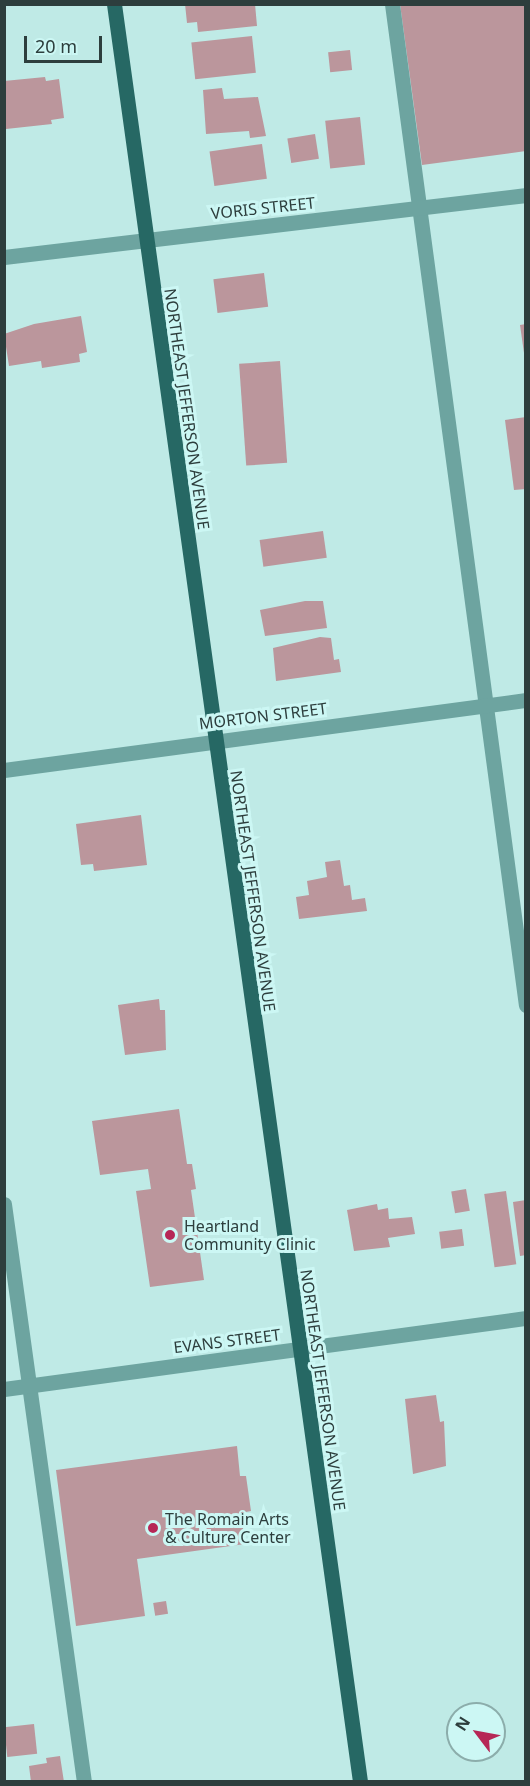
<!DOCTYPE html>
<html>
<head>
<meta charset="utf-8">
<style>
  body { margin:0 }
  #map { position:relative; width:530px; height:1786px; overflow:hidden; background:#bfeae6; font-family:"Noto Sans",sans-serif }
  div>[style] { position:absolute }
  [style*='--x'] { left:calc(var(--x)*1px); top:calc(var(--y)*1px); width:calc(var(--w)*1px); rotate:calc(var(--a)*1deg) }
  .building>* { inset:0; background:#bb969c; transform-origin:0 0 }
  .lane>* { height:15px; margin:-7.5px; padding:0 7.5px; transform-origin:7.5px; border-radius:7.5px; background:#6da4a0 }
  .street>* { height:15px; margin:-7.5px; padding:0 7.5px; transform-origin:7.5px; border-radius:7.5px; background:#6da4a0 }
  .primary>* { height:15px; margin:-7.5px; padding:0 7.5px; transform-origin:7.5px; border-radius:7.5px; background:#266864 }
  .dots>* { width:16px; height:16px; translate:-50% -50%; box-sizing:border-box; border:3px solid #ccf7f4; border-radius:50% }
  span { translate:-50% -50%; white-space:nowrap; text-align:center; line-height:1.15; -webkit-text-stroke:6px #ccf7f4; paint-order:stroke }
  .street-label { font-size:16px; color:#2d3e3d }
  .poi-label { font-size:16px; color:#2d3e3d }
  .left { translate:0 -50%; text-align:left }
  .frame { position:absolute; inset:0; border:6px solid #2d3e3d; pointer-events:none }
  .north { position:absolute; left:446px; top:1702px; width:60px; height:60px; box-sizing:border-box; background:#ccf7f4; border:2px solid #8cadab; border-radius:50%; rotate:302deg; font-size:16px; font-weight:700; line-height:24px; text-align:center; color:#2d3e3d }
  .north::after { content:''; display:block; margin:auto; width:21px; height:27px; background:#b62756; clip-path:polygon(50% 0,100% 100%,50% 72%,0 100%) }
  .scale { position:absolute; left:24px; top:36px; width:78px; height:27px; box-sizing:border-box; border:3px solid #2d3e3d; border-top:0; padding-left:8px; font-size:18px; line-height:21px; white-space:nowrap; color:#2d3e3d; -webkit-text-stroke:4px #ccf7f4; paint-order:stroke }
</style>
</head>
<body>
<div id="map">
  <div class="building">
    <i style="clip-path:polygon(185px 4px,255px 4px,257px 26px,198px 32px,197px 22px,187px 23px)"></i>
    <i style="clip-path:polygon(400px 4px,526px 4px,526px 151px,422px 165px)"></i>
    <i style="left:252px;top:36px;width:37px;height:61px;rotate:84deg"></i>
    <i style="left:350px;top:50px;width:20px;height:22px;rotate:84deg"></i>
    <i style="clip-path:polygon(45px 77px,46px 81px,59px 79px,64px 118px,51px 120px,52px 124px,6px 129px,4px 81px)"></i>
    <i style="clip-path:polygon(222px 88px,224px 99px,258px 97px,266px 136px,250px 138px,249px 131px,206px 134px,203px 90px)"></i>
    <i style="left:360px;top:117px;width:48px;height:35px;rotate:84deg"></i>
    <i style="left:315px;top:134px;width:25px;height:28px;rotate:81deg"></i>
    <i style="left:262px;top:144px;width:35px;height:53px;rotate:82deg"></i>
    <i style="left:264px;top:273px;width:34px;height:51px;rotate:83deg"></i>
    <i style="clip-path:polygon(81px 316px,87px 352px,79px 354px,80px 362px,42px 368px,41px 361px,9px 366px,4px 334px,34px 324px)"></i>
    <i style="clip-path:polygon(526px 324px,526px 353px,524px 353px,520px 325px)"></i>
    <i style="left:280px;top:361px;width:102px;height:41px;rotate:86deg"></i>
    <i style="clip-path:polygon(526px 417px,526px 489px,514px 490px,505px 420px)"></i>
    <i style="left:323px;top:531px;width:27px;height:64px;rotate:82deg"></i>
    <i style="clip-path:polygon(305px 601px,323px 601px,327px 628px,265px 636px,260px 610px)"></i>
    <i style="clip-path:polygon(320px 637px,331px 638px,334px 660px,339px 659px,341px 672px,276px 681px,273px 648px)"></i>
    <i style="clip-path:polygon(141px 815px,147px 865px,94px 871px,93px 864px,81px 865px,76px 824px)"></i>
    <i style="clip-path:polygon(340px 860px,344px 886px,350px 885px,352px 900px,365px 898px,367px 911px,299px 919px,296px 897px,309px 895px,307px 881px,327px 877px,325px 862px)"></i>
    <i style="clip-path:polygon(159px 999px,160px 1010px,165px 1010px,166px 1050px,125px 1055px,118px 1005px)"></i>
    <i style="clip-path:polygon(179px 1109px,187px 1164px,192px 1164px,196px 1189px,191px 1190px,204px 1280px,150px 1287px,136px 1191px,151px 1189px,148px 1169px,100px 1175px,92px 1121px)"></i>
    <i style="left:466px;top:1189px;width:22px;height:15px;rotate:80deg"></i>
    <i style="left:506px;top:1191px;width:74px;height:22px;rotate:82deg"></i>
    <i style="clip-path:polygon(526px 1200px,526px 1255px,520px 1256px,513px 1202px)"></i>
    <i style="clip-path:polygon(377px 1204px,378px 1210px,388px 1208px,389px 1219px,412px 1217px,415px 1234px,388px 1238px,390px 1247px,354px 1251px,347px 1210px)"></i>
    <i style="left:462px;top:1229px;width:17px;height:23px;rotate:83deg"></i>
    <i style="clip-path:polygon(436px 1395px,440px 1422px,444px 1421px,446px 1466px,413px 1474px,405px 1399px)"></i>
    <i style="clip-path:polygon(237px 1446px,240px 1476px,246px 1476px,251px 1511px,241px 1513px,245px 1544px,137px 1559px,145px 1616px,76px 1626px,56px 1470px)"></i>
    <i style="left:166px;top:1601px;width:13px;height:13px;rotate:81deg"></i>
    <i style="left:34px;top:1724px;width:30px;height:30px;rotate:84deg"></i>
    <i style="clip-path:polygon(60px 1756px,64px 1782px,31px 1782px,29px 1766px,47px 1763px,46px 1758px)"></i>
  </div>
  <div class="lane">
    <i style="--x:392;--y:4;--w:1010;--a:82.38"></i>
    <i style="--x:4;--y:1204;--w:584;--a:82.12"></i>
  </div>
  <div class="street">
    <i style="--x:4;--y:257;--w:526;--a:-6.77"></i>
    <i style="--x:4;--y:770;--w:527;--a:-7.64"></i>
    <i style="--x:4;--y:1389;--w:527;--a:-7.75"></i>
  </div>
  <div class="primary">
    <i style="--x:114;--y:4;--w:1795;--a:82.12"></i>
  </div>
  <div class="dots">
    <i style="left:170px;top:1235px;background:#b62756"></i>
    <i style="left:153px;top:1528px;background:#b62756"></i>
  </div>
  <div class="street-label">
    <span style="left:263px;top:208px;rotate:-6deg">VORIS STREET</span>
    <span style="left:187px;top:409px;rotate:82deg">NORTHEAST JEFFERSON AVENUE</span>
    <span style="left:263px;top:716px;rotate:-7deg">MORTON STREET</span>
    <span style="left:253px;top:891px;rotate:82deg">NORTHEAST JEFFERSON AVENUE</span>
    <span style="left:227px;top:1341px;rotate:-7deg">EVANS STREET</span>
    <span style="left:323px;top:1390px;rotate:82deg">NORTHEAST JEFFERSON AVENUE</span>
  </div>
  <div class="poi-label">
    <span class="left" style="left:184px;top:1235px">Heartland<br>Community Clinic</span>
    <span class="left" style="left:165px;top:1528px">The Romain Arts<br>&amp; Culture Center</span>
  </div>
  <div class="frame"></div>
  <div class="north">N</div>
  <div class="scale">20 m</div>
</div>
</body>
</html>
